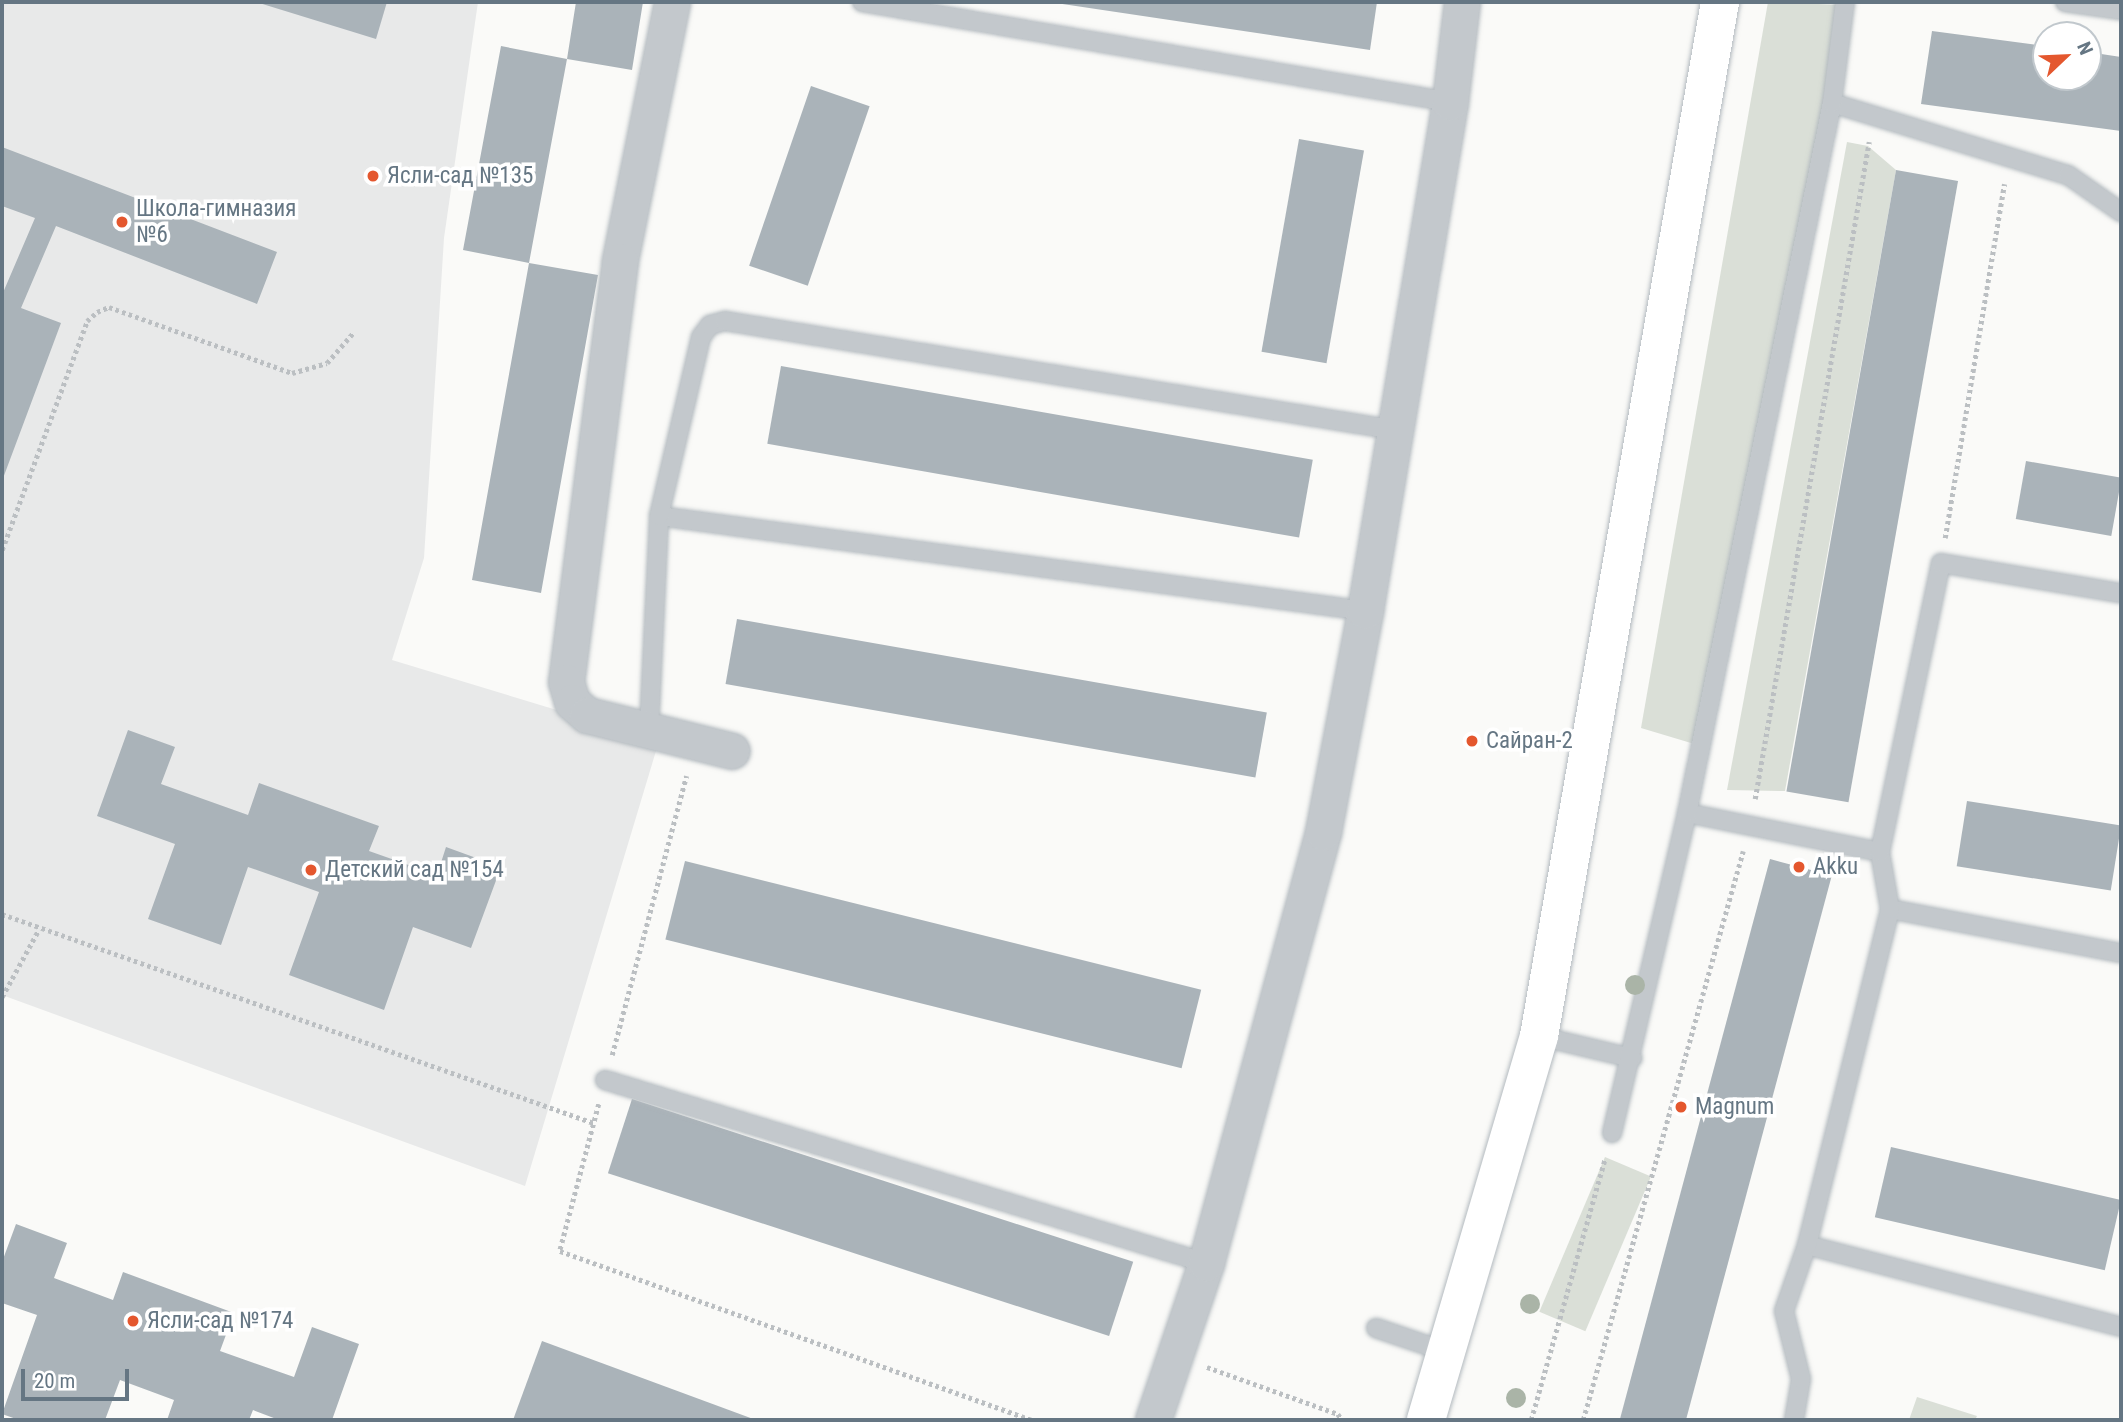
<!DOCTYPE html>
<html>
<head>
<meta charset="utf-8">
<style>
  body { margin:0 }
  #map { position:relative; width:2123px; height:1422px; overflow:hidden; background:#fafaf8; font-family:"Roboto Condensed",sans-serif }
  div>[style] { position:absolute }
  [style*='--x'] { left:calc(var(--x)*1px); top:calc(var(--y)*1px); width:calc(var(--w)*1px); rotate:calc(var(--a)*1deg) }
  .built>* { inset:0; background:#e8e9e9 }
  .green>* { inset:0; background:#dadfd7; transform-origin:0 0 }
  .building>* { inset:0; background:#aab3b9; transform-origin:0 0 }
  .path>* { height:4.5px; margin-top:-2.25px; transform-origin:0; background:repeating-linear-gradient(90deg,#bbbfc2 0 3.5px,transparent 0 7px) }
  .roads { filter:drop-shadow(0 0 2px #b3babf) drop-shadow(0 0 2px #b3babf) }
  .lane>* { height:18px; margin:-9px; padding:0 9px; transform-origin:9px; border-radius:9px; background:#c3c8cc }
  .street>* { height:35px; margin:-17.5px; padding:0 17.5px; transform-origin:17.5px; border-radius:17.5px; background:#c3c8cc }
  .secondary>* { height:38px; margin:-19px; padding:0 19px; transform-origin:19px; border-radius:19px; background:#fff }
  .trees>* { width:20px; height:20px; margin:-10px; border-radius:50%; background:#aab4a7 }
  .dots>* { width:19px; height:19px; translate:-50% -50%; box-sizing:border-box; border:4px solid #fff; border-radius:50% }
  span { translate:-50% -50%; white-space:nowrap; text-align:center; line-height:1.15; -webkit-text-stroke:7px #fff; paint-order:stroke }
  .poi-label { font-size:23px; color:#657683 }
  .left { translate:0 -50%; text-align:left }
  .frame { position:absolute; inset:0; border:4px solid #657683; pointer-events:none }
  .north { position:absolute; left:2032px; top:21px; width:70px; height:70px; box-sizing:border-box; background:#fff; border:2px solid #c1c8cd; border-radius:50%; rotate:67deg; font-size:19px; font-weight:700; line-height:28px; text-align:center; color:#657683 }
  .north::after { content:''; display:block; margin:auto; width:24px; height:32px; background:#e4572e; clip-path:polygon(50% 0,100% 100%,50% 72%,0 100%) }
  .scale { position:absolute; left:21px; top:1369px; width:108px; height:32px; box-sizing:border-box; border:4px solid #657683; border-top:0; padding-left:9px; font-size:21px; line-height:24px; white-space:nowrap; color:#657683; -webkit-text-stroke:5px #fff; paint-order:stroke }
</style>
</head>
<body>
<div id="map">
  <div class="built">
    <i style="clip-path:polygon(2px 2px,478px 2px,444px 238px,424px 558px,392px 660px,659px 741px,525px 1186px,2px 995px)"></i>
  </div>
  <div class="green">
    <i style="clip-path:polygon(1768px 2px,1845px 5px,1701px 746px,1641px 728px)"></i>
    <i style="clip-path:polygon(1847px 142px,1868px 146px,1896px 170px,1785px 791px,1727px 790px)"></i>
    <i style="left:1605px;top:1157px;width:50px;height:168px;rotate:23deg"></i>
    <i style="clip-path:polygon(1917px 1397px,1977px 1416px,1975px 1420px,1909px 1420px)"></i>
  </div>
  <div class="building">
    <i style="clip-path:polygon(256px 2px,387px 2px,376px 39px)"></i>
    <i style="clip-path:polygon(576px 2px,643px 2px,632px 70px,567px 59px,529px 263px,598px 275px,541px 593px,472px 580px,529px 263px,463px 250px,501px 46px,567px 59px)"></i>
    <i style="clip-path:polygon(1049px 2px,1377px 2px,1370px 50px)"></i>
    <i style="clip-path:polygon(1932px 31px,2046px 46px,2046px 77px,2088px 77px,2088px 52px,2121px 57px,2121px 131px,1921px 104px)"></i>
    <i style="left:811px;top:86px;width:62px;height:190px;rotate:19deg"></i>
    <i style="left:1299px;top:139px;width:66px;height:216px;rotate:10deg"></i>
    <i style="clip-path:polygon(2px 147px,277px 252px,257px 304px,56px 226px,21px 308px,61px 323px,2px 481px,2px 295px,35px 218px,2px 206px)"></i>
    <i style="left:1896px;top:170px;width:63px;height:631px;rotate:10deg"></i>
    <i style="left:781px;top:366px;width:540px;height:79px;rotate:10deg"></i>
    <i style="left:2026px;top:461px;width:97px;height:59px;rotate:10deg"></i>
    <i style="left:737px;top:619px;width:538px;height:66px;rotate:10deg"></i>
    <i style="clip-path:polygon(128px 730px,175px 747px,161px 784px,248px 815px,259px 783px,379px 826px,369px 851px,437px 875px,446px 847px,501px 867px,471px 948px,413px 927px,384px 1010px,289px 975px,319px 892px,248px 867px,221px 945px,148px 919px,175px 844px,97px 816px)"></i>
    <i style="left:1967px;top:801px;width:156px;height:66px;rotate:9deg"></i>
    <i style="left:1770px;top:859px;width:64px;height:582px;rotate:15deg"></i>
    <i style="left:685px;top:861px;width:532px;height:81px;rotate:14deg"></i>
    <i style="left:632px;top:1099px;width:527px;height:78px;rotate:18deg"></i>
    <i style="left:1891px;top:1147px;width:236px;height:72px;rotate:13deg"></i>
    <i style="clip-path:polygon(16px 1224px,67px 1243px,54px 1278px,113px 1300px,123px 1272px,234px 1313px,220px 1351px,294px 1377px,312px 1327px,359px 1344px,332px 1420px,279px 1420px,253px 1410px,249px 1420px,167px 1420px,174px 1400px,120px 1380px,105px 1420px,19px 1420px,2px 1414px,37px 1315px,2px 1303px,2px 1262px)"></i>
    <i style="clip-path:polygon(542px 1341px,756px 1420px,513px 1420px)"></i>
  </div>
  <div class="path">
    <i style="--x:1945;--y:538;--w:359;--a:-80.5"></i>
    <i style="--x:2;--y:550;--w:244;--a:-69.6"></i>
    <i style="--x:87;--y:321;--w:13;--a:-42"></i>
    <i style="--x:97;--y:312;--w:13;--a:-23"></i>
    <i style="--x:109;--y:307;--w:195;--a:19.8"></i>
    <i style="--x:292;--y:373;--w:36;--a:-16"></i>
    <i style="--x:327;--y:363;--w:40;--a:-49"></i>
    <i style="--x:1755;--y:799;--w:667;--a:-80.16"></i>
    <i style="--x:2;--y:914;--w:628;--a:19.45"></i>
    <i style="--x:2;--y:997;--w:77;--a:-61.4"></i>
    <i style="--x:612;--y:1055;--w:289;--a:-75.1"></i>
    <i style="--x:599;--y:1104;--w:152;--a:104.9"></i>
    <i style="--x:560;--y:1251;--w:501;--a:19.7"></i>
    <i style="--x:1207;--y:1367;--w:139;--a:19.7"></i>
    <i style="--x:1338;--y:1414;--w:7;--a:56"></i>
    <i style="--x:1531;--y:1420;--w:272;--a:-74.2"></i>
    <i style="--x:1583;--y:1420;--w:591;--a:-74.29"></i>
  </div>
  <div class="roads">
    <div class="lane">
      <i style="--x:862;--y:2;--w:596;--a:9.65"></i>
      <i style="--x:2065;--y:2;--w:57;--a:8.1"></i>
      <i style="--x:1832;--y:103;--w:247;--a:17"></i>
      <i style="--x:2068;--y:175;--w:65;--a:34.9"></i>
      <i style="--x:659;--y:516;--w:712;--a:7.66"></i>
      <i style="--x:649;--y:730;--w:214;--a:-87.3"></i>
      <i style="--x:659;--y:516;--w:184;--a:-76.8"></i>
      <i style="--x:701;--y:337;--w:15;--a:-53"></i>
      <i style="--x:710;--y:325;--w:16;--a:-15"></i>
      <i style="--x:725;--y:321;--w:679;--a:9.24"></i>
      <i style="--x:1687;--y:813;--w:197;--a:11.4"></i>
      <i style="--x:1890;--y:909;--w:235;--a:10.8"></i>
      <i style="--x:1539;--y:1036;--w:96;--a:13.3"></i>
      <i style="--x:605;--y:1080;--w:628;--a:16.94"></i>
      <i style="--x:1612;--y:1133;--w:329;--a:-76.8"></i>
      <i style="--x:1687;--y:813;--w:725;--a:-78.46"></i>
      <i style="--x:1832;--y:103;--w:102;--a:-82.7"></i>
      <i style="--x:1807;--y:1245;--w:325;--a:14.6"></i>
      <i style="--x:1376;--y:1328;--w:75;--a:18.7"></i>
      <i style="--x:1794;--y:1420;--w:42;--a:-80.3"></i>
      <i style="--x:1801;--y:1379;--w:70;--a:-104"></i>
      <i style="--x:1784;--y:1311;--w:70;--a:-70.8"></i>
      <i style="--x:1807;--y:1245;--w:346;--a:-76.1"></i>
      <i style="--x:1890;--y:909;--w:58;--a:-100"></i>
      <i style="--x:1880;--y:852;--w:295;--a:-78.1"></i>
      <i style="--x:1941;--y:563;--w:182;--a:9.5"></i>
    </div>
    <div class="street">
      <i style="--x:672;--y:2;--w:264;--a:101.4"></i>
      <i style="--x:620;--y:261;--w:424;--a:97.3"></i>
      <i style="--x:566;--y:682;--w:21;--a:73"></i>
      <i style="--x:572;--y:702;--w:20;--a:41"></i>
      <i style="--x:587;--y:715;--w:149;--a:13.9"></i>
      <i style="--x:1153;--y:1420;--w:166;--a:-71.3"></i>
      <i style="--x:1206;--y:1263;--w:447;--a:-74.8"></i>
      <i style="--x:1323;--y:832;--w:225;--a:-79.2"></i>
      <i style="--x:1365;--y:611;--w:516;--a:-80.52"></i>
      <i style="--x:1450;--y:102;--w:101;--a:-83.2"></i>
    </div>
    <div class="secondary">
      <i style="--x:1426;--y:1420;--w:400;--a:-73.6"></i>
      <i style="--x:1539;--y:1036;--w:1050;--a:-80.07"></i>
    </div>
  </div>
  <div class="trees">
    <i style="left:1635px;top:985px"></i>
    <i style="left:1530px;top:1304px"></i>
    <i style="left:1516px;top:1398px"></i>
  </div>
  <div class="dots">
    <i style="left:373px;top:176px;background:#e4572e"></i>
    <i style="left:122px;top:222px;background:#e4572e"></i>
    <i style="left:1472px;top:741px;background:#e4572e"></i>
    <i style="left:1799px;top:867px;background:#e4572e"></i>
    <i style="left:311px;top:870px;background:#e4572e"></i>
    <i style="left:1681px;top:1107px;background:#e4572e"></i>
    <i style="left:133px;top:1321px;background:#e4572e"></i>
  </div>
  <div class="poi-label">
    <span class="left" style="left:387px;top:176px">Ясли-сад №135</span>
    <span class="left" style="left:136px;top:222px">Школа-гимназия<br>№6</span>
    <span class="left" style="left:1486px;top:741px">Сайран-2</span>
    <span class="left" style="left:1813px;top:867px">Akku</span>
    <span class="left" style="left:325px;top:870px">Детский сад №154</span>
    <span class="left" style="left:1695px;top:1107px">Magnum</span>
    <span class="left" style="left:147px;top:1321px">Ясли-сад №174</span>
  </div>
  <div class="frame"></div>
  <div class="north">N</div>
  <div class="scale">20 m</div>
</div>
</body>
</html>
